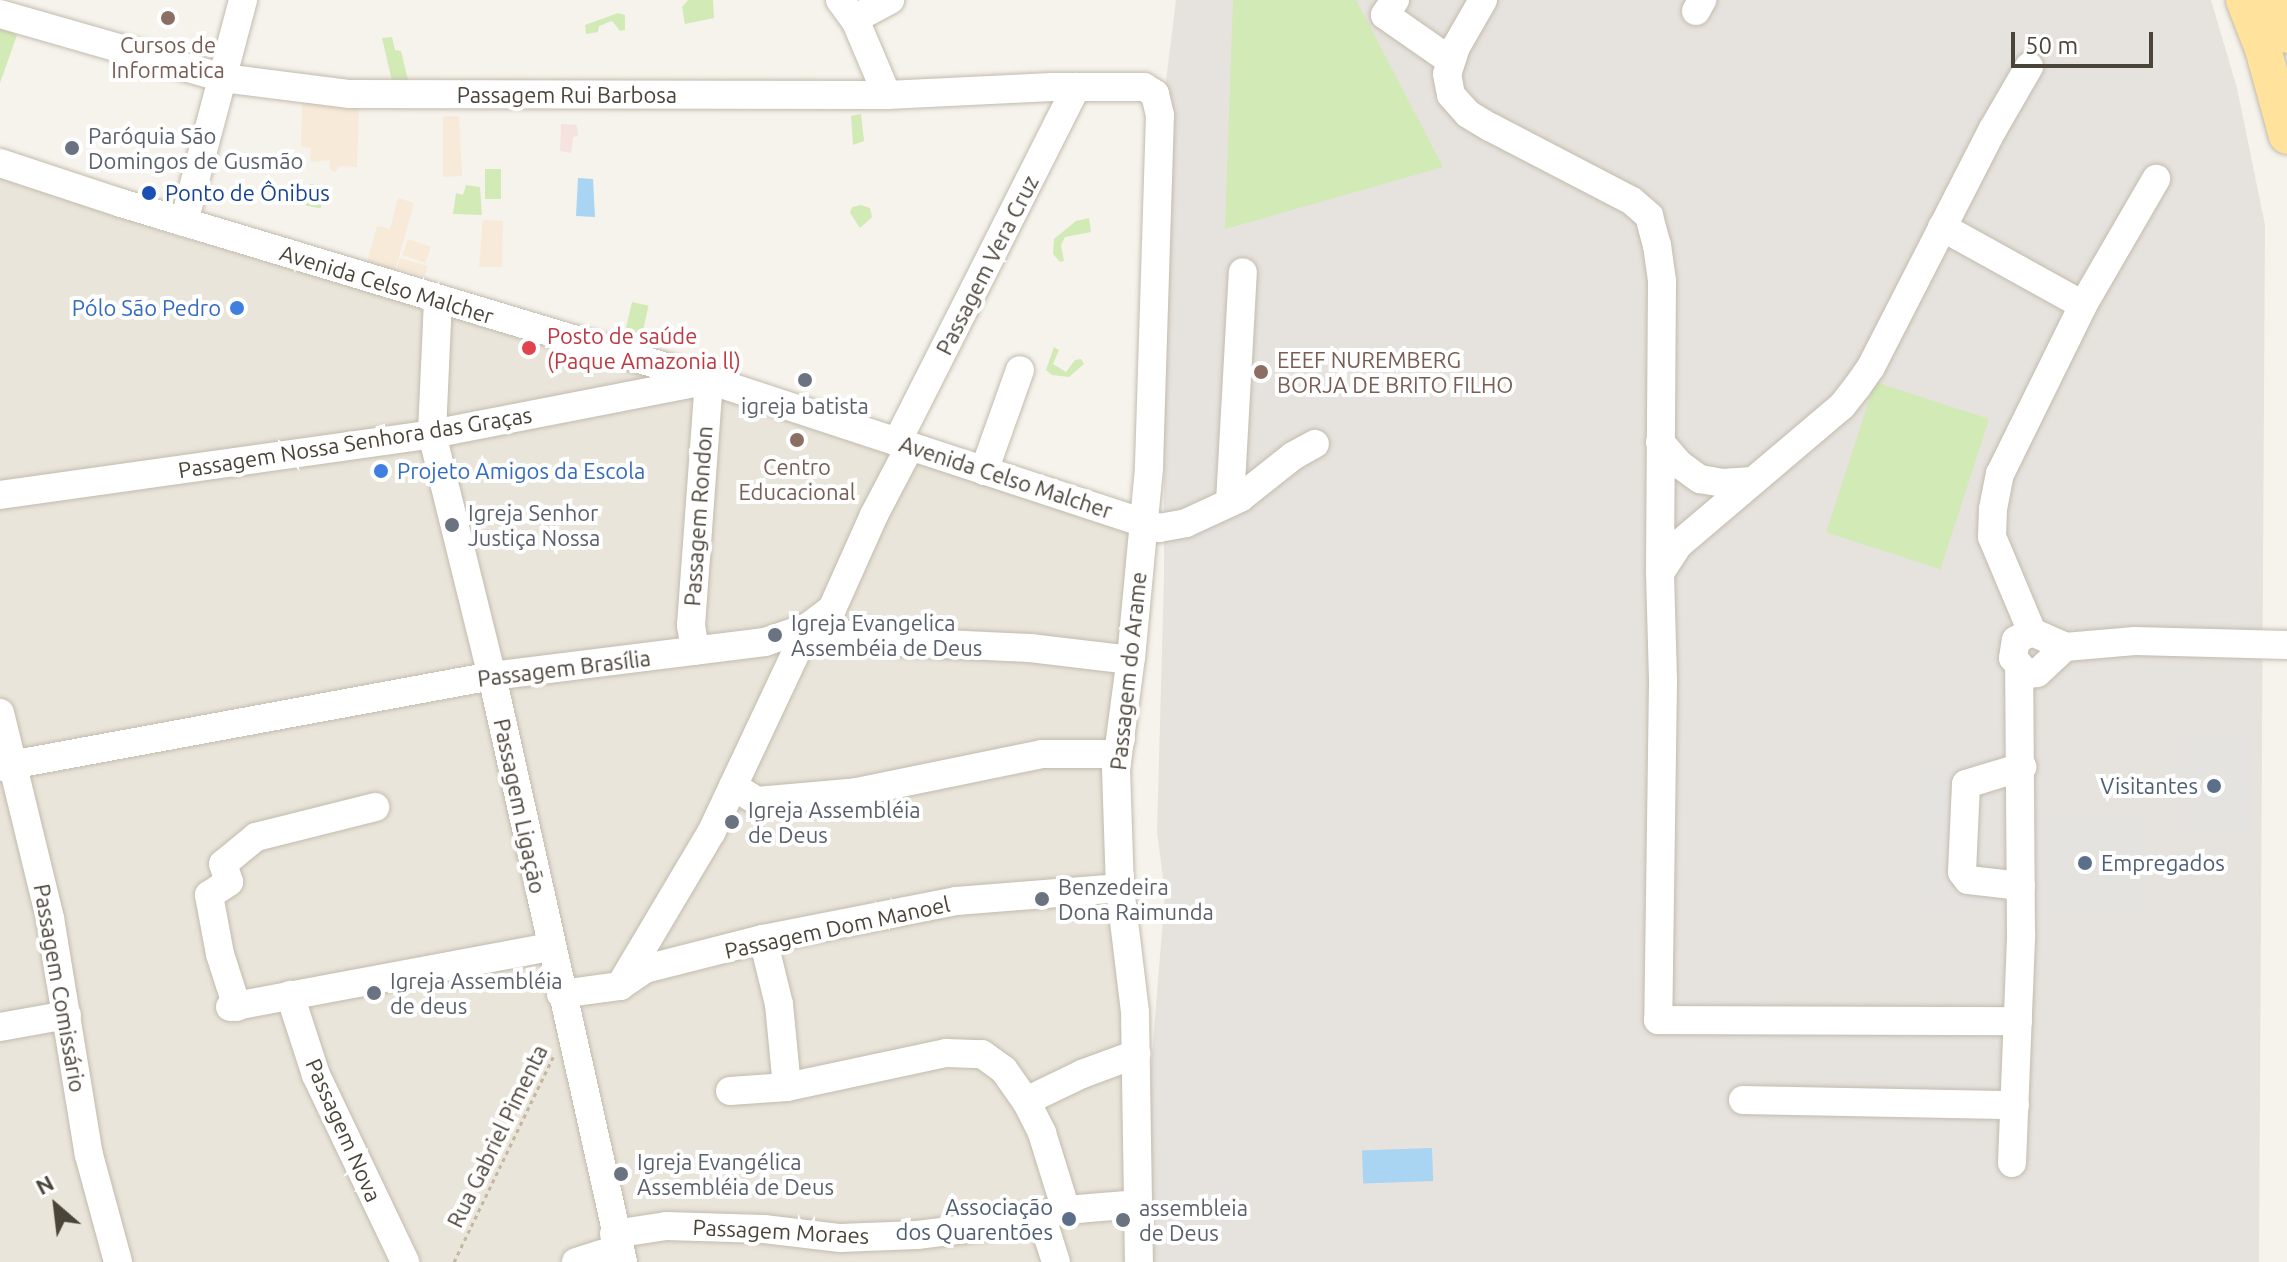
<!DOCTYPE html>
<html>
<head>
<meta charset="utf-8">
<style>
  body { margin:0 }
  #map { position:relative; width:2287px; height:1262px; overflow:hidden; background:#f6f3ec; font-family:Ubuntu,sans-serif }
  div>[style] { position:absolute }
  [style*='--x'] { left:calc(var(--x)*1px); top:calc(var(--y)*1px); width:calc(var(--w)*1px); rotate:calc(var(--a)*1deg) }
  .residential>* { inset:0; background:#eae5da }
  .commercial>* { inset:0; background:#f7ead8; transform-origin:0 0 }
  .industrial>* { inset:0; background:#e6e2dd }
  .medical>* { inset:0; background:#f6e3e0 }
  .green>* { inset:0; background:#d2eab5; transform-origin:0 0 }
  .parking>* { inset:0; background:#e5e3e0; transform-origin:0 0 }
  .water>* { inset:0; background:#a9d4f2; transform-origin:0 0 }
  .path>* { height:3px; margin-top:-1.5px; transform-origin:0; background:repeating-linear-gradient(90deg,#c4b79f 0 4px,transparent 0 8px) }
  .roads { filter:drop-shadow(0 0 2px #c2bbae) drop-shadow(0 0 2px #c2bbae) }
  .minor>* { height:28px; margin:-14px; padding:0 14px; transform-origin:14px; border-radius:14px; background:#fff }
  .major>* { height:36px; margin:-18px; padding:0 18px; transform-origin:18px; border-radius:18px; background:#ffe39c }
  .dots>* { width:22px; height:22px; translate:-50% -50%; box-sizing:border-box; border:4px solid #fff; border-radius:50% }
  span { translate:-50% -50%; white-space:nowrap; text-align:center; line-height:1.15; -webkit-text-stroke:8px #fff; paint-order:stroke }
  .education-label { font-size:22px; color:#785e54 }
  .left { translate:0 -50%; text-align:left }
  .street-label { font-size:22px; color:#4b4439 }
  .worship-label { font-size:22px; color:#5b616d }
  .transit-label { font-size:22px; color:#164399 }
  .shop-label { font-size:22px; color:#366cbe }
  .right { translate:-100% -50%; text-align:right }
  .health-label { font-size:22px; color:#be3a42 }
  .service-label { font-size:22px; color:#4e5e75 }
  .north { position:absolute; left:16px; top:1166px; width:80px; height:80px; -webkit-text-stroke:6px #fff; paint-order:stroke; rotate:332deg; font-size:22px; font-weight:700; line-height:32px; text-align:center; color:#4b4439 }
  .north::after { content:''; display:block; margin:auto; width:28px; height:36px; background:#4b4439; clip-path:polygon(50% 0,100% 100%,50% 72%,0 100%) }
  .scale { position:absolute; left:2011px; top:32px; width:142px; height:36px; box-sizing:border-box; border:4px solid #4b4439; border-top:0; padding-left:10px; font-size:24px; line-height:28px; white-space:nowrap; color:#4b4439; -webkit-text-stroke:6px #fff; paint-order:stroke }
</style>
</head>
<body>
<div id="map">
  <div class="residential">
    <i style="clip-path:polygon(0 178px,180px 237px,729px 388px,1146px 525px,1122px 757px,1139px 1262px,0 1262px)"></i>
  </div>
  <div class="commercial">
    <i style="clip-path:polygon(302px 102px,359px 104px,357px 167px,340px 166px,336px 172px,330px 170px,330px 160px,310px 162px,311px 148px,301px 147px)"></i>
    <i style="clip-path:polygon(443px 116px,459px 116px,462px 176px,443px 177px)"></i>
    <i style="clip-path:polygon(398px 198px,414px 203px,395px 271px,367px 263px,377px 226px,390px 229px)"></i>
    <i style="clip-path:polygon(483px 220px,503px 221px,502px 267px,479px 267px)"></i>
    <i style="left:408px;top:239px;width:24px;height:17px;rotate:19deg"></i>
    <i style="left:400px;top:258px;width:29px;height:11px;rotate:16deg"></i>
  </div>
  <div class="industrial">
    <i style="clip-path:polygon(1176px 0,2211px 0,2237px 88px,2265px 225px,2259px 1262px,1143px 1262px,1144px 1155px,1165px 893px,1157px 832px,1164px 577px,1164px 97px)"></i>
  </div>
  <div class="medical">
    <i style="clip-path:polygon(561px 124px,577px 125px,578px 136px,573px 137px,571px 153px,560px 151px)"></i>
  </div>
  <div class="green">
    <i style="clip-path:polygon(688px 0,713px 0,714px 18px,685px 24px,682px 7px)"></i>
    <i style="clip-path:polygon(1233px 0,1356px 0,1443px 167px,1225px 229px)"></i>
    <i style="clip-path:polygon(618px 13px,625px 15px,625px 30px,620px 31px,612px 21px,599px 26px,598px 32px,586px 34px,585px 25px)"></i>
    <i style="clip-path:polygon(0 28px,17px 35px,0 83px)"></i>
    <i style="clip-path:polygon(392px 37px,395px 50px,401px 51px,408px 80px,392px 81px,382px 38px)"></i>
    <i style="clip-path:polygon(861px 114px,864px 141px,853px 145px,851px 116px)"></i>
    <i style="left:485px;top:169px;width:16px;height:30px"></i>
    <i style="left:310px;top:184px;width:15px;height:22px;rotate:11deg"></i>
    <i style="clip-path:polygon(466px 185px,480px 187px,482px 215px,453px 214px,456px 193px,463px 195px)"></i>
    <i style="clip-path:polygon(861px 205px,870px 208px,872px 217px,860px 228px,850px 213px,852px 207px)"></i>
    <i style="clip-path:polygon(1089px 218px,1091px 232px,1065px 237px,1061px 245px,1064px 261px,1060px 262px,1053px 254px,1054px 239px,1076px 221px)"></i>
    <i style="left:632px;top:302px;width:17px;height:35px;rotate:13deg"></i>
    <i style="clip-path:polygon(1054px 347px,1059px 350px,1053px 364px,1066px 372px,1075px 360px,1081px 359px,1084px 364px,1069px 377px,1052px 375px,1046px 370px)"></i>
    <i style="left:1875px;top:382px;width:120px;height:158px;rotate:18deg"></i>
  </div>
  <div class="parking">
    <i style="left:2247px;top:734px;width:102px;height:68px;rotate:89deg"></i>
    <i style="left:1921px;top:766px;width:69px;height:141px"></i>
    <i style="left:2025px;top:813px;width:122px;height:98px;rotate:1deg"></i>
  </div>
  <div class="water">
    <i style="clip-path:polygon(578px 178px,593px 179px,595px 217px,576px 216px)"></i>
    <i style="left:1432px;top:1148px;width:33px;height:70px;rotate:88deg"></i>
  </div>
  <div class="path">
    <i style="--x:454;--y:1262;--w:228;--a:-64.2"></i>
  </div>
  <div class="roads">
    <div class="minor">
      <i style="--x:840;--y:0;--w:27;--a:54"></i>
      <i style="--x:856;--y:22;--w:79;--a:67"></i>
      <i style="--x:1395;--y:0;--w:18;--a:124"></i>
      <i style="--x:1385;--y:15;--w:80;--a:34.9"></i>
      <i style="--x:1483;--y:0;--w:54;--a:119.9"></i>
      <i style="--x:1456;--y:47;--w:28;--a:108"></i>
      <i style="--x:1447;--y:74;--w:21;--a:79"></i>
      <i style="--x:1451;--y:95;--w:25;--a:48"></i>
      <i style="--x:1468;--y:114;--w:26;--a:31"></i>
      <i style="--x:1490;--y:127;--w:160;--a:27.5"></i>
      <i style="--x:1632;--y:201;--w:23;--a:41"></i>
      <i style="--x:1649;--y:216;--w:30;--a:75"></i>
      <i style="--x:1657;--y:245;--w:36;--a:82"></i>
      <i style="--x:1662;--y:281;--w:292;--a:90.4"></i>
      <i style="--x:1660;--y:573;--w:108;--a:88.4"></i>
      <i style="--x:1663;--y:681;--w:339;--a:90.8"></i>
      <i style="--x:1658;--y:1020;--w:360;--a:0.2"></i>
      <i style="--x:1696;--y:11;--w:13;--a:-61"></i>
      <i style="--x:0;--y:14;--w:232;--a:16"></i>
      <i style="--x:223;--y:78;--w:128;--a:7.2"></i>
      <i style="--x:350;--y:94;--w:537;--a:0.11"></i>
      <i style="--x:887;--y:95;--w:165;--a:-2.8"></i>
      <i style="--x:1052;--y:87;--w:92;--a:0"></i>
      <i style="--x:1144;--y:87;--w:13;--a:32"></i>
      <i style="--x:1155;--y:94;--w:22;--a:77"></i>
      <i style="--x:1160;--y:115;--w:353;--a:91.8"></i>
      <i style="--x:1149;--y:468;--w:190;--a:95.4"></i>
      <i style="--x:1131;--y:657;--w:113;--a:97.6"></i>
      <i style="--x:1116;--y:769;--w:119;--a:88.1"></i>
      <i style="--x:1120;--y:888;--w:125;--a:83.1"></i>
      <i style="--x:1135;--y:1012;--w:250;--a:89.1"></i>
      <i style="--x:854;--y:19;--w:41;--a:-27.8"></i>
      <i style="--x:0;--y:163;--w:127;--a:18.3"></i>
      <i style="--x:121;--y:203;--w:614;--a:16.75"></i>
      <i style="--x:709;--y:380;--w:474;--a:18.2"></i>
      <i style="--x:1159;--y:528;--w:27;--a:-10"></i>
      <i style="--x:1186;--y:523;--w:60;--a:-24.8"></i>
      <i style="--x:1240;--y:498;--w:68;--a:-38.4"></i>
      <i style="--x:1293;--y:456;--w:25;--a:-29"></i>
      <i style="--x:184;--y:222;--w:230;--a:-75.1"></i>
      <i style="--x:1942;--y:227;--w:161;--a:29"></i>
      <i style="--x:2083;--y:305;--w:146;--a:-59.9"></i>
      <i style="--x:438;--y:300;--w:134;--a:92.6"></i>
      <i style="--x:432;--y:434;--w:249;--a:76.1"></i>
      <i style="--x:492;--y:676;--w:600;--a:77.4"></i>
      <i style="--x:897;--y:442;--w:398;--a:-63.2"></i>
      <i style="--x:1660;--y:442;--w:29;--a:49"></i>
      <i style="--x:1679;--y:464;--w:26;--a:36"></i>
      <i style="--x:1700;--y:479;--w:22;--a:10"></i>
      <i style="--x:1722;--y:483;--w:27;--a:-4"></i>
      <i style="--x:984;--y:471;--w:107;--a:-70.4"></i>
      <i style="--x:0;--y:495;--w:436;--a:-8"></i>
      <i style="--x:432;--y:434;--w:282;--a:-11"></i>
      <i style="--x:709;--y:380;--w:246;--a:94.2"></i>
      <i style="--x:691;--y:625;--w:26;--a:81"></i>
      <i style="--x:1230;--y:502;--w:230;--a:-86.8"></i>
      <i style="--x:1660;--y:573;--w:33;--a:-57"></i>
      <i style="--x:1678;--y:545;--w:215;--a:-40.3"></i>
      <i style="--x:1842;--y:406;--w:24;--a:-52"></i>
      <i style="--x:1857;--y:387;--w:24;--a:-55"></i>
      <i style="--x:1871;--y:367;--w:267;--a:-62.9"></i>
      <i style="--x:1993;--y:129;--w:72;--a:-59.9"></i>
      <i style="--x:2032;--y:632;--w:103;--a:-112.8"></i>
      <i style="--x:1992;--y:537;--w:28;--a:-88"></i>
      <i style="--x:1993;--y:509;--w:36;--a:-79"></i>
      <i style="--x:2000;--y:474;--w:188;--a:-63.8"></i>
      <i style="--x:2065;--y:647;--w:38;--a:137"></i>
      <i style="--x:2037;--y:673;--w:10;--a:174"></i>
      <i style="--x:2027;--y:674;--w:21;--a:-131"></i>
      <i style="--x:2013;--y:658;--w:18;--a:-81"></i>
      <i style="--x:2016;--y:640;--w:18;--a:-27"></i>
      <i style="--x:2032;--y:632;--w:36;--a:24"></i>
      <i style="--x:2065;--y:647;--w:70;--a:-4.9"></i>
      <i style="--x:2135;--y:641;--w:152;--a:1.5"></i>
      <i style="--x:0;--y:713;--w:211;--a:76.3"></i>
      <i style="--x:50;--y:918;--w:240;--a:80.7"></i>
      <i style="--x:89;--y:1155;--w:111;--a:74.8"></i>
      <i style="--x:0;--y:767;--w:500;--a:-10.48"></i>
      <i style="--x:492;--y:676;--w:275;--a:-7.1"></i>
      <i style="--x:765;--y:642;--w:46;--a:-19.2"></i>
      <i style="--x:808;--y:627;--w:69;--a:11.6"></i>
      <i style="--x:876;--y:641;--w:154;--a:2.6"></i>
      <i style="--x:1030;--y:648;--w:93;--a:6.8"></i>
      <i style="--x:1122;--y:659;--w:9;--a:-13"></i>
      <i style="--x:733;--y:786;--w:28;--a:32"></i>
      <i style="--x:757;--y:801;--w:100;--a:-5.1"></i>
      <i style="--x:857;--y:792;--w:189;--a:-11.6"></i>
      <i style="--x:1042;--y:754;--w:74;--a:0"></i>
      <i style="--x:1116;--y:754;--w:16;--a:-72"></i>
      <i style="--x:2021;--y:886;--w:53;--a:-173.5"></i>
      <i style="--x:1968;--y:880;--w:10;--a:-127"></i>
      <i style="--x:1962;--y:872;--w:88;--a:-87.4"></i>
      <i style="--x:1966;--y:784;--w:59;--a:-16.9"></i>
      <i style="--x:763;--y:939;--w:67;--a:76.2"></i>
      <i style="--x:779;--y:1004;--w:83;--a:84.5"></i>
      <i style="--x:620;--y:986;--w:178;--a:-59.3"></i>
      <i style="--x:711;--y:833;--w:228;--a:-64.8"></i>
      <i style="--x:808;--y:627;--w:30;--a:-37"></i>
      <i style="--x:832;--y:609;--w:103;--a:-65.9"></i>
      <i style="--x:874;--y:515;--w:76;--a:-62.4"></i>
      <i style="--x:561;--y:994;--w:60;--a:-7.7"></i>
      <i style="--x:620;--y:986;--w:30;--a:-34"></i>
      <i style="--x:645;--y:969;--w:122;--a:-14.3"></i>
      <i style="--x:763;--y:939;--w:197;--a:-11.1"></i>
      <i style="--x:956;--y:901;--w:165;--a:-4.5"></i>
      <i style="--x:290;--y:995;--w:84;--a:72"></i>
      <i style="--x:316;--y:1075;--w:207;--a:64.5"></i>
      <i style="--x:230;--y:1007;--w:327;--a:-10.6"></i>
      <i style="--x:237;--y:1007;--w:56;--a:-107.8"></i>
      <i style="--x:220;--y:954;--w:60;--a:-100.6"></i>
      <i style="--x:209;--y:895;--w:24;--a:-33"></i>
      <i style="--x:229;--y:882;--w:19;--a:-108"></i>
      <i style="--x:223;--y:864;--w:43;--a:-39.3"></i>
      <i style="--x:256;--y:837;--w:123;--a:-14.1"></i>
      <i style="--x:0;--y:1027;--w:68;--a:-10.2"></i>
      <i style="--x:730;--y:1091;--w:57;--a:-4"></i>
      <i style="--x:787;--y:1087;--w:163;--a:-12.1"></i>
      <i style="--x:946;--y:1053;--w:36;--a:2"></i>
      <i style="--x:982;--y:1054;--w:27;--a:36"></i>
      <i style="--x:1004;--y:1070;--w:38;--a:55"></i>
      <i style="--x:1026;--y:1101;--w:36;--a:63"></i>
      <i style="--x:1042;--y:1133;--w:81;--a:72.7"></i>
      <i style="--x:1743;--y:1100;--w:272;--a:1.1"></i>
      <i style="--x:1026;--y:1101;--w:62;--a:-25.7"></i>
      <i style="--x:1082;--y:1074;--w:58;--a:-20.3"></i>
      <i style="--x:2012;--y:1163;--w:229;--a:-87.7"></i>
      <i style="--x:2021;--y:934;--w:267;--a:-90.4"></i>
      <i style="--x:1041;--y:1215;--w:49;--a:72.3"></i>
      <i style="--x:614;--y:1234;--w:53;--a:-8.7"></i>
      <i style="--x:666;--y:1226;--w:98;--a:1.8"></i>
      <i style="--x:764;--y:1229;--w:77;--a:6.8"></i>
      <i style="--x:840;--y:1238;--w:77;--a:-2.2"></i>
      <i style="--x:917;--y:1235;--w:64;--a:-7.1"></i>
      <i style="--x:981;--y:1227;--w:87;--a:-11.3"></i>
      <i style="--x:1066;--y:1210;--w:72;--a:-4.8"></i>
      <i style="--x:576;--y:1262;--w:43;--a:-17.6"></i>
    </div>
    <div class="major">
      <i style="--x:2244;--y:0;--w:53;--a:68.8"></i>
      <i style="--x:2263;--y:49;--w:90;--a:74.6"></i>
      <i style="--x:2274;--y:0;--w:37;--a:70"></i>
    </div>
  </div>
  <div class="dots">
    <i style="left:168px;top:18px;background:#8d6e63"></i>
    <i style="left:72px;top:148px;background:#6b7280"></i>
    <i style="left:149px;top:193px;background:#1a4fb4"></i>
    <i style="left:237px;top:308px;background:#3f7fe0"></i>
    <i style="left:529px;top:348px;background:#e0444e"></i>
    <i style="left:1261px;top:372px;background:#8d6e63"></i>
    <i style="left:805px;top:380px;background:#6b7280"></i>
    <i style="left:797px;top:440px;background:#8d6e63"></i>
    <i style="left:381px;top:471px;background:#3f7fe0"></i>
    <i style="left:452px;top:525px;background:#6b7280"></i>
    <i style="left:775px;top:635px;background:#6b7280"></i>
    <i style="left:2214px;top:786px;background:#5c6f8a"></i>
    <i style="left:732px;top:822px;background:#6b7280"></i>
    <i style="left:2085px;top:863px;background:#5c6f8a"></i>
    <i style="left:1042px;top:899px;background:#6b7280"></i>
    <i style="left:374px;top:993px;background:#6b7280"></i>
    <i style="left:621px;top:1174px;background:#6b7280"></i>
    <i style="left:1069px;top:1219px;background:#5c6f8a"></i>
    <i style="left:1123px;top:1220px;background:#6b7280"></i>
  </div>
  <div class="education-label">
    <span style="left:168px;top:57px">Cursos de<br>Informatica</span>
    <span class="left" style="left:1277px;top:372px">EEEF NUREMBERG<br>BORJA DE BRITO FILHO</span>
    <span style="left:797px;top:479px">Centro<br>Educacional</span>
  </div>
  <div class="street-label">
    <span style="left:567px;top:95px">Passagem Rui Barbosa</span>
    <span style="left:987px;top:265px;rotate:-63deg">Passagem Vera Cruz</span>
    <span style="left:387px;top:284px;rotate:17deg">Avenida Celso Malcher</span>
    <span style="left:355px;top:442px;rotate:-9deg">Passagem Nossa Senhora das Graças</span>
    <span style="left:1006px;top:477px;rotate:18deg">Avenida Celso Malcher</span>
    <span style="left:698px;top:516px;rotate:-86deg">Passagem Rondon</span>
    <span style="left:564px;top:668px;rotate:-7deg">Passagem Brasília</span>
    <span style="left:1128px;top:671px;rotate:-84deg">Passagem do Arame</span>
    <span style="left:520px;top:806px;rotate:78deg">Passagem Ligação</span>
    <span style="left:837px;top:927px;rotate:-12deg">Passagem Dom Manoel</span>
    <span style="left:60px;top:988px;rotate:80deg">Passagem Comissário</span>
    <span style="left:344px;top:1130px;rotate:66deg">Passagem Nova</span>
    <span style="left:497px;top:1136px;rotate:-64deg">Rua Gabriel Pimenta</span>
    <span style="left:781px;top:1231px;rotate:3deg">Passagem Moraes</span>
  </div>
  <div class="worship-label">
    <span class="left" style="left:88px;top:148px">Paróquia São<br>Domingos de Gusmão</span>
    <span style="left:805px;top:406px">igreja batista</span>
    <span class="left" style="left:468px;top:525px">Igreja Senhor<br>Justiça Nossa</span>
    <span class="left" style="left:791px;top:635px">Igreja Evangelica<br>Assembéia de Deus</span>
    <span class="left" style="left:748px;top:822px">Igreja Assembléia<br>de Deus</span>
    <span class="left" style="left:1058px;top:899px">Benzedeira<br>Dona Raimunda</span>
    <span class="left" style="left:390px;top:993px">Igreja Assembléia<br>de deus</span>
    <span class="left" style="left:637px;top:1174px">Igreja Evangélica<br>Assembléia de Deus</span>
    <span class="left" style="left:1139px;top:1220px">assembleia<br>de Deus</span>
  </div>
  <div class="transit-label">
    <span class="left" style="left:165px;top:193px">Ponto de Ônibus</span>
  </div>
  <div class="shop-label">
    <span class="right" style="left:221px;top:308px">Pólo São Pedro</span>
    <span class="left" style="left:397px;top:471px">Projeto Amigos da Escola</span>
  </div>
  <div class="health-label">
    <span class="left" style="left:547px;top:348px">Posto de saúde<br>(Paque Amazonia ll)</span>
  </div>
  <div class="service-label">
    <span class="right" style="left:2198px;top:786px">Visitantes</span>
    <span class="left" style="left:2101px;top:863px">Empregados</span>
    <span class="right" style="left:1053px;top:1219px">Associação<br>dos Quarentões</span>
  </div>
  <div class="north">N</div>
  <div class="scale">50 m</div>
</div>
</body>
</html>
